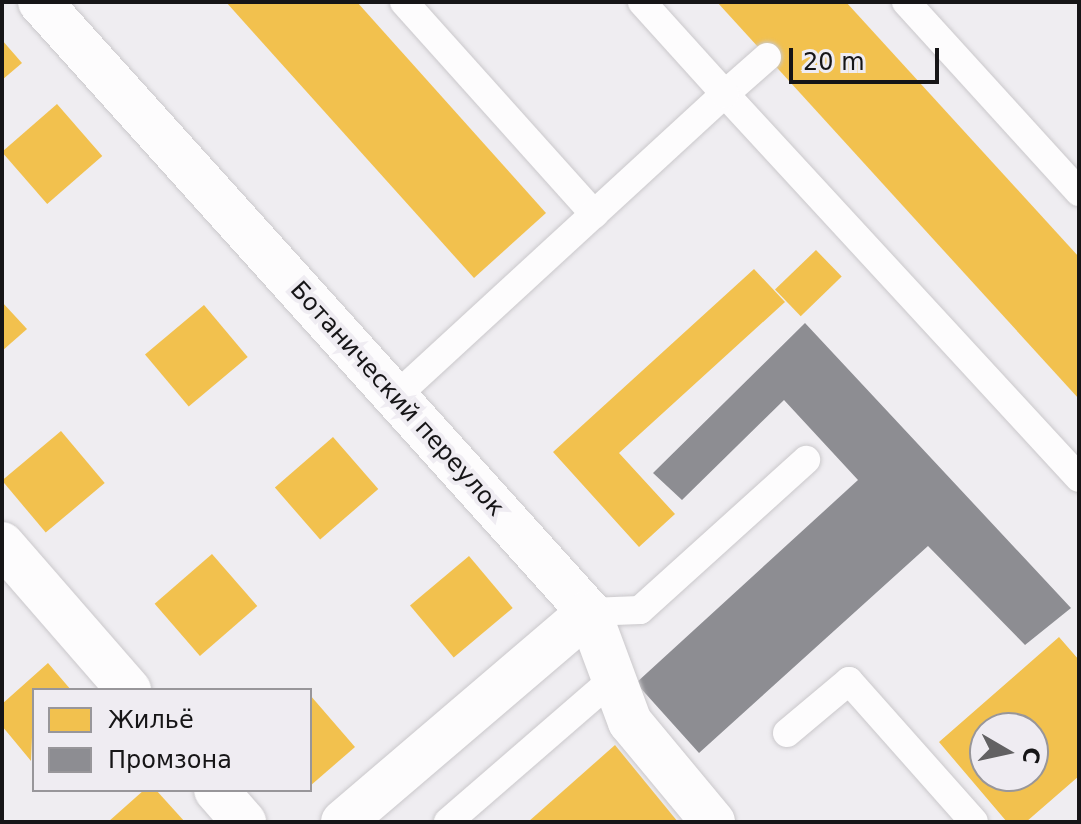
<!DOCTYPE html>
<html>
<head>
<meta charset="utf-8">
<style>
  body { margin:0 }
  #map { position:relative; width:1081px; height:824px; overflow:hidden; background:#efedf1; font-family:"DejaVu Sans",sans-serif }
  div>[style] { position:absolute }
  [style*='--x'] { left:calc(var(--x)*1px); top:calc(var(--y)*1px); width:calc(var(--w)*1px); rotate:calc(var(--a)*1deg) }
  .homes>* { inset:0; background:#f2c14e; transform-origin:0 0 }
  .industry>* { inset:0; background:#8d8d92 }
  .roads { filter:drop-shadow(0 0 2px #cac8cb) drop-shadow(0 0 2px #cac8cb) }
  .lane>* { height:28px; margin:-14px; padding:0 14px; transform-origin:14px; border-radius:14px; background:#fdfcfd }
  .street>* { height:44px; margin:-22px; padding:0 22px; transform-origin:22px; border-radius:22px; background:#fdfcfd }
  span { translate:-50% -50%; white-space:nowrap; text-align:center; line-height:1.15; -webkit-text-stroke:8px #efecf2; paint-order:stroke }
  .street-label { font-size:24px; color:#161517 }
  .frame { position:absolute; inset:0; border:4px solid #161517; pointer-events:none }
  .legend { position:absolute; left:32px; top:688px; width:280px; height:104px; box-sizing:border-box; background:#efecf2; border:2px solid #98969a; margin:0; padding:10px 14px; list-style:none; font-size:24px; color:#161517 }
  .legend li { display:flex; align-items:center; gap:16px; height:40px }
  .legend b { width:40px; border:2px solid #98969a }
  .north { position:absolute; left:969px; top:712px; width:80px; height:80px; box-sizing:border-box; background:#efecf2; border:2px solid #98969a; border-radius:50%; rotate:99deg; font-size:22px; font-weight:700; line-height:32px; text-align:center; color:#161517 }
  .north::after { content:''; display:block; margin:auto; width:28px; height:36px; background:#626163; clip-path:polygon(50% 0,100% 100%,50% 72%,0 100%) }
  .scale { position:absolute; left:789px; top:48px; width:150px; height:36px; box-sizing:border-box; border:4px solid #161517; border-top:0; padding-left:10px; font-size:24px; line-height:28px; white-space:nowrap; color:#161517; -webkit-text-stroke:6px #efecf2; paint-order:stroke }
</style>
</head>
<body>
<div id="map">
  <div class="homes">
    <i style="clip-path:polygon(226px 2px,357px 2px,546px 213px,474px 278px)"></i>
    <i style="clip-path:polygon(717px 2px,846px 2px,1079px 257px,1079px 399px)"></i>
    <i style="clip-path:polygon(2px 40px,22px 63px,2px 80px)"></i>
    <i style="left:57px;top:104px;width:69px;height:73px;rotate:49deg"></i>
    <i style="left:816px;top:250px;width:37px;height:57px;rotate:46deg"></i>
    <i style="clip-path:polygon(754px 269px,785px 302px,619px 453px,675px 514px,639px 547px,553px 452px)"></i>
    <i style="clip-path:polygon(2px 302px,27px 329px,2px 351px)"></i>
    <i style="left:204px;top:305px;width:68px;height:77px;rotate:50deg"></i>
    <i style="left:61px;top:431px;width:68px;height:77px;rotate:50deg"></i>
    <i style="left:333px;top:437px;width:69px;height:77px;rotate:49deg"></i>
    <i style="left:212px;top:554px;width:69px;height:76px;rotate:49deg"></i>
    <i style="left:469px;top:556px;width:68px;height:77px;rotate:50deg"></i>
    <i style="clip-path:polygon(evenodd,1059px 637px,1079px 660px,1079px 776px,1026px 822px,1007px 822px,939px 742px,1059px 637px,985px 728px,1033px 728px,1033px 776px,985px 776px,985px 728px)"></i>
    <i style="clip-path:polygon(48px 663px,71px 690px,34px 690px,31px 761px,2px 726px,2px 704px)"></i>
    <i style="clip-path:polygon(310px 695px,355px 747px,310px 786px)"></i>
    <i style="clip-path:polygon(615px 745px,678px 822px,528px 822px)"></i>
    <i style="clip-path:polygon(144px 790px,156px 790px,185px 822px,108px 822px)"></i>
  </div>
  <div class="industry">
    <i style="clip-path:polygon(805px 323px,1071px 608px,1025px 645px,928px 546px,699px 753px,636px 683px,858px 480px,784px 400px,682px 500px,653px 473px)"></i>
  </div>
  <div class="roads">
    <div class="lane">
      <i style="--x:404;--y:2;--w:285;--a:48.1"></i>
      <i style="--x:906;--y:2;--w:257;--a:47.7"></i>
      <i style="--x:767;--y:57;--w:56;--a:138.6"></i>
      <i style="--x:725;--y:94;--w:522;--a:47.33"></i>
      <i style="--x:395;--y:397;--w:448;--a:-42.6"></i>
      <i style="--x:725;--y:94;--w:124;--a:-132.1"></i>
      <i style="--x:589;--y:612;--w:51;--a:-2.2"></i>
      <i style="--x:640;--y:610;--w:224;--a:-42.1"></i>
      <i style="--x:787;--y:733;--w:81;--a:-40"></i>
      <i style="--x:849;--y:681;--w:188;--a:48.4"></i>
      <i style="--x:448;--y:822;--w:220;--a:-40.9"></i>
    </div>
    <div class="street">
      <i style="--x:40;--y:2;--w:821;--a:48.01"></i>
      <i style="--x:589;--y:612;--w:117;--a:69.6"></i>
      <i style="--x:630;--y:722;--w:130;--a:50.3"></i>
      <i style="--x:2;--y:544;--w:194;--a:49"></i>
      <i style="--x:216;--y:790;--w:43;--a:48.8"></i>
      <i style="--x:343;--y:822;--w:323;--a:-40.5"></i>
    </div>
  </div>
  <div class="street-label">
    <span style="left:397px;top:399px;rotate:48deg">Ботанический переулок</span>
  </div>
  <div class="frame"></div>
  <ul class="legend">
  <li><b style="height:22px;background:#f2c14e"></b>Жильё</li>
  <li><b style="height:22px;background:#8d8d92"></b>Промзона</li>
  </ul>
  <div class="north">С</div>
  <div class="scale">20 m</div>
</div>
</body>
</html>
